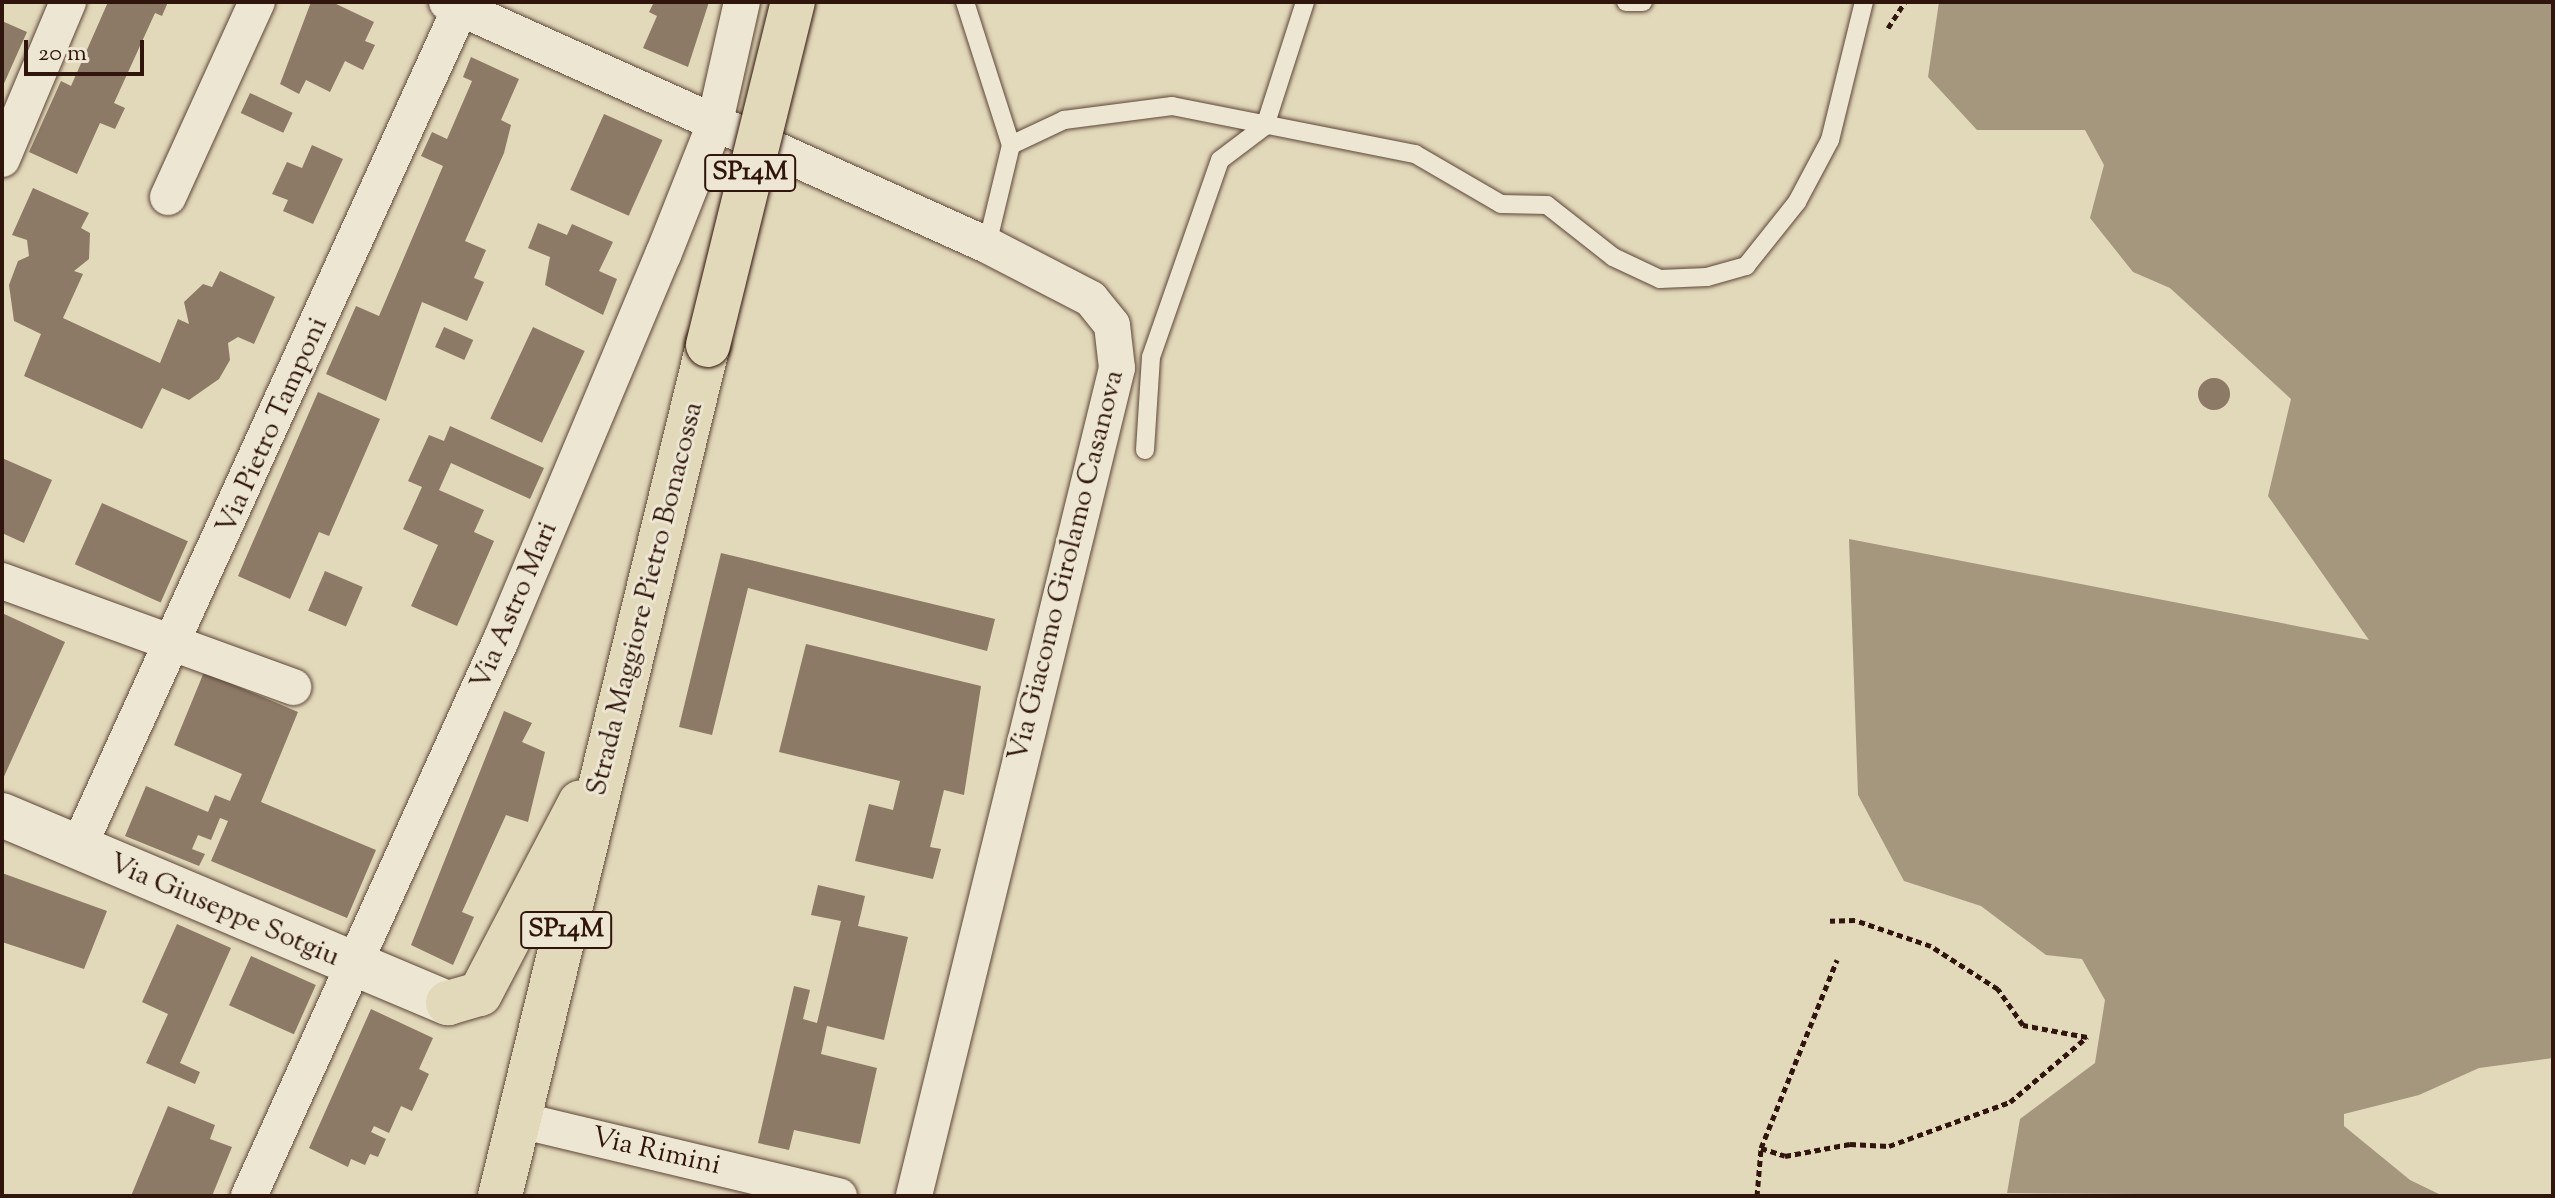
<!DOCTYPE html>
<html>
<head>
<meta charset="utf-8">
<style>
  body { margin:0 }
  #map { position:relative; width:2555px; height:1198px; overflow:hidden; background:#e2d8ba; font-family:"Sorts Mill Goudy",serif }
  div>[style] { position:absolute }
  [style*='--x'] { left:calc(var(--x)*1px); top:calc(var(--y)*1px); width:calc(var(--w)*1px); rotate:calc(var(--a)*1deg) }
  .water>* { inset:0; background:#a5967e }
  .building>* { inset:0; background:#8c7a66; transform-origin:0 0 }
  .round { border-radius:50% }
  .path>* { height:5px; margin-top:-2.5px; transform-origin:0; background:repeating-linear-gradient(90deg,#2f150b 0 6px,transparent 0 10px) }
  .roads { filter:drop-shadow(0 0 2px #5c4637) drop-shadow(0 0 2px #5c4637) }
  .lane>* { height:18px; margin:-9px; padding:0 9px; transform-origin:9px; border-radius:9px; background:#ece6d2 }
  .street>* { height:36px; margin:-18px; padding:0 18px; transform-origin:18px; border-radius:18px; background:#ece6d2 }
  .secondary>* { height:44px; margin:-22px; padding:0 22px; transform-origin:22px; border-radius:22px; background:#ece6d2 }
  .primary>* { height:44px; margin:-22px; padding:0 22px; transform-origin:22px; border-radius:22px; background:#e2d8ba }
  .bridges { filter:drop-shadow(0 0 2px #2f150b) drop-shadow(0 0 2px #2f150b) }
  .primary-bridge>* { height:44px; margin:-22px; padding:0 22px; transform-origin:22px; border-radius:22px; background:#e2d8ba }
  span { translate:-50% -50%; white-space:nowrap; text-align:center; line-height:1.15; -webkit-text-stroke:6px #ece6d2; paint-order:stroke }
  .shield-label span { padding:2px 6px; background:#ece6d2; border:2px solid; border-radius:6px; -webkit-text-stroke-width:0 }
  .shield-label { font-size:26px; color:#2f150b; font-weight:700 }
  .street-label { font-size:28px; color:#2f150b }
  .frame { position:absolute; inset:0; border:4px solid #2f150b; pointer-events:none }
  .scale { position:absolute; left:24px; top:40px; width:120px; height:36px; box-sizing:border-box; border:4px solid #2f150b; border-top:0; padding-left:10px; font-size:24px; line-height:28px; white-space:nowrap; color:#2f150b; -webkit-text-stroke:6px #ece6d2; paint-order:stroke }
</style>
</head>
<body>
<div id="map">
  <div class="water">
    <i style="clip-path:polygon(1939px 2px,2553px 2px,2553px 1058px,2479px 1068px,2419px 1095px,2344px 1114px,2344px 1126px,2410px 1180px,2443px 1196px,2007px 1193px,2020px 1119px,2095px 1063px,2105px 1000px,2082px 959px,2046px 955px,1981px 906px,1904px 881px,1858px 795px,1849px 539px,2369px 640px,2268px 496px,2291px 399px,2170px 288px,2133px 272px,2090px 218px,2104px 165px,2085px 130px,1977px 130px,1928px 77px)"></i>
  </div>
  <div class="building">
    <i style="clip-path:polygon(108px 2px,168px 2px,162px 16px,155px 13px,114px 103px,125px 108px,115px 129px,100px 123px,77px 174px,29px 152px,61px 81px,71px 86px)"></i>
    <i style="clip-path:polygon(311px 2px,332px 2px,374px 22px,365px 41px,375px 45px,363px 70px,345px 61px,330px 92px,306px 80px,299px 94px,280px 84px)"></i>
    <i style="clip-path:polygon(654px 2px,709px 2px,688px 67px,643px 48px,657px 16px,649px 12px)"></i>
    <i style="clip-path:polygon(2px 21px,27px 32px,2px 88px)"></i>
    <i style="clip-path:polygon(471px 57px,519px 79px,501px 120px,511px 125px,504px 153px,465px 241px,486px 250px,474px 278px,484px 282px,467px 321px,422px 302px,386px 401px,326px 374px,356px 306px,379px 316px,443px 166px,421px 156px,432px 132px,447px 139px,472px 81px,463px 77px)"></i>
    <i style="left:250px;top:93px;width:47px;height:22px;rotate:25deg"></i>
    <i style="left:604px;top:114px;width:64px;height:83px;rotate:24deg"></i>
    <i style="clip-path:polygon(312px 145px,343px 159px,313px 224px,283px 211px,288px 200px,272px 194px,287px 162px,302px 168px)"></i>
    <i style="clip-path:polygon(33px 188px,89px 213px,81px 228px,90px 233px,89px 259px,74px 271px,83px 274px,63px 318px,160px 363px,178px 319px,189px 324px,184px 302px,203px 284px,212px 287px,220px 271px,275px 297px,254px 344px,238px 337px,228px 343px,230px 360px,219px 379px,189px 400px,162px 388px,142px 429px,24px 376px,41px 334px,14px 321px,9px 285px,18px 261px,29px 256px,27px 240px,12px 235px)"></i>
    <i style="clip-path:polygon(538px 223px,567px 235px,572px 224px,613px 242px,599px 271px,617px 279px,603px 315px,545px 285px,550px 257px,528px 248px)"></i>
    <i style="left:444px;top:327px;width:32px;height:22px;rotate:24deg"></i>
    <i style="left:533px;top:327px;width:57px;height:101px;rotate:25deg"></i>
    <i class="round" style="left:2198px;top:378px;width:32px;height:32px"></i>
    <i style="clip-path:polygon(318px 392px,380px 419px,329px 536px,319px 532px,290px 599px,238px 576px)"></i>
    <i style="clip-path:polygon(450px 426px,544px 468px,530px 499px,451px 463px,439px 490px,484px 510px,474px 532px,494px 541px,457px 626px,411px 606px,438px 545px,403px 529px,422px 487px,408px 481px,429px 435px,444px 441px)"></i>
    <i style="clip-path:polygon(2px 458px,52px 480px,24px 543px,2px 533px)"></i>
    <i style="left:102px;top:503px;width:94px;height:67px;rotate:24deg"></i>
    <i style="clip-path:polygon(721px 553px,995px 619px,987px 651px,748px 588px,712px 735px,679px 727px)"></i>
    <i style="left:325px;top:571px;width:41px;height:43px;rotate:23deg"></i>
    <i style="clip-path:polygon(2px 613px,65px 642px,2px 781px)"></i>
    <i style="clip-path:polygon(806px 644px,981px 686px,964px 795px,944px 790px,930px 847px,941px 849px,933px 879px,855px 861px,869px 804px,893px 810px,900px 781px,779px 752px)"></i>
    <i style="clip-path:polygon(204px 672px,298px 712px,261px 802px,376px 850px,347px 918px,211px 861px,228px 821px,220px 818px,211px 840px,198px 835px,192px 849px,205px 854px,199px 866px,125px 836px,146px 786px,208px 812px,215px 795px,230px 801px,242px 774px,174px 745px)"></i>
    <i style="clip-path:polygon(504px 711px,532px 723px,522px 742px,545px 752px,528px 822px,506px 815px,462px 912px,474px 917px,453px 965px,411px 945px)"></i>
    <i style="clip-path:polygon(2px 873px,107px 911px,84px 969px,2px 942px)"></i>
    <i style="clip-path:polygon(818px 885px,865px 896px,858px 926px,908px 937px,884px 1040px,827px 1026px,821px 1054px,877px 1068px,860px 1144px,794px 1130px,789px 1150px,758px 1143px,794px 986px,810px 990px,803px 1019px,817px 1023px,841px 921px,811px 915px)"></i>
    <i style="clip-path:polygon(177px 924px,231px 948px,180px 1063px,200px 1072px,195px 1084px,146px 1063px,168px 1014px,142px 1002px)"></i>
    <i style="left:251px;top:956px;width:71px;height:54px;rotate:24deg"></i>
    <i style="clip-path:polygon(371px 1009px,433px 1038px,419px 1069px,429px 1074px,412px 1111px,401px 1106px,389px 1133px,374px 1126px,371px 1132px,386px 1139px,378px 1157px,370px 1154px,365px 1165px,351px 1159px,348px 1167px,309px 1148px)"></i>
    <i style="clip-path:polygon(168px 1106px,215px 1125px,210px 1139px,232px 1147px,212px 1196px,131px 1196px)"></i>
  </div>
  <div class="path">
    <i style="--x:1888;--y:28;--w:31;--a:-57"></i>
    <i style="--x:1761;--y:1148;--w:25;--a:18"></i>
    <i style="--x:1785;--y:1156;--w:66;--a:-10.5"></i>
    <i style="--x:1850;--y:1144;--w:39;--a:3"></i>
    <i style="--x:1889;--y:1146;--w:129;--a:-20"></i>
    <i style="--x:2010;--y:1102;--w:101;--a:-40.2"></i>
    <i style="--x:2087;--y:1037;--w:65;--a:-169.4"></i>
    <i style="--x:2023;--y:1025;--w:44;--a:-124.8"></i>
    <i style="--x:1998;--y:989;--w:80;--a:-147.3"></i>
    <i style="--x:1931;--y:946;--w:80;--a:-161.1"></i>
    <i style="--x:1855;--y:920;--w:25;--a:178"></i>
    <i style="--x:1757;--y:1196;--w:48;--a:-85.2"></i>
    <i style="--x:1761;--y:1148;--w:203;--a:-68"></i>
  </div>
  <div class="roads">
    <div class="lane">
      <i style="--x:965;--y:2;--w:150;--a:72.2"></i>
      <i style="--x:1011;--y:145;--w:103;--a:103.5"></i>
      <i style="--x:1626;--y:2;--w:17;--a:0"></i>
      <i style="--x:1011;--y:145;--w:59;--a:-25.3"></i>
      <i style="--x:1064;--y:120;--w:109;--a:-7.4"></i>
      <i style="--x:1172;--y:106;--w:248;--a:11.2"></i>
      <i style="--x:1415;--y:154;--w:99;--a:30.2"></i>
      <i style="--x:1501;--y:204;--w:46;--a:1.2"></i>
      <i style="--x:1547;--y:205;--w:84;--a:38.2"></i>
      <i style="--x:1613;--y:257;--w:52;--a:25.1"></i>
      <i style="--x:1660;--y:279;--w:47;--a:-2.4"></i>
      <i style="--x:1707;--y:277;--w:41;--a:-15.8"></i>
      <i style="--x:1746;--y:266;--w:82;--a:-51.4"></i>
      <i style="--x:1797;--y:202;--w:70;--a:-62"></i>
      <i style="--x:1830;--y:140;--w:142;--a:-76.2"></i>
      <i style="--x:1145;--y:450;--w:93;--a:-86.3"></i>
      <i style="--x:1151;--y:357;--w:209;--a:-70.7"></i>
      <i style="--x:1220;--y:160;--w:56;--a:-37.1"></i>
      <i style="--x:1265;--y:126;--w:130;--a:-72.1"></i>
    </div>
    <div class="street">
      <i style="--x:447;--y:2;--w:592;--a:24.23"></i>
      <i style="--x:987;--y:245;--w:117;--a:27.4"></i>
      <i style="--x:1091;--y:299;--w:33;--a:51"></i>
      <i style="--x:1112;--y:325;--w:43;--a:83.4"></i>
      <i style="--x:1117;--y:368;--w:853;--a:103.78"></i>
      <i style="--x:2;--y:159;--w:170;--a:-67.2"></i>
      <i style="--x:168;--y:197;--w:214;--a:-65.5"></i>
      <i style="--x:2;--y:581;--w:310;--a:20"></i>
      <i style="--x:78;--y:848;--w:929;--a:-65.53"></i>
      <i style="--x:519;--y:1120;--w:329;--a:13.4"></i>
      <i style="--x:249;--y:1196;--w:610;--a:-65.62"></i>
      <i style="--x:501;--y:640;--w:418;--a:-67.2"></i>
      <i style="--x:663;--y:255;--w:139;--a:-68.4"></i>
      <i style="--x:714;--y:126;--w:127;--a:-77.3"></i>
    </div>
    <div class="secondary">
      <i style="--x:2;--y:815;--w:484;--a:22.9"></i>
    </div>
    <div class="primary">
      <i style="--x:448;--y:1003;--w:33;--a:-16"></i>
      <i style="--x:480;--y:994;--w:216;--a:-62.4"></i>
      <i style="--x:500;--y:1196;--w:876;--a:-76.27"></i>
    </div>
  </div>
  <div class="bridges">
    <div class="primary-bridge">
      <i style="--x:708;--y:345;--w:353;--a:-76.1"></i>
    </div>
  </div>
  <div class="shield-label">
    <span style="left:750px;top:173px">SP14M</span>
    <span style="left:566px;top:930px">SP14M</span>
  </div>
  <div class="street-label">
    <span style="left:273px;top:426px;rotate:-66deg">Via Pietro Tamponi</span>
    <span style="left:1067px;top:566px;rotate:-76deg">Via Giacomo Girolamo Casanova</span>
    <span style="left:646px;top:599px;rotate:-76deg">Strada Maggiore Pietro Bonacossa</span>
    <span style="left:515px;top:606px;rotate:-67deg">Via Astro Mari</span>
    <span style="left:224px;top:911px;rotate:23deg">Via Giuseppe Sotgiu</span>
    <span style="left:656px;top:1152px;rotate:13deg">Via Rimini</span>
  </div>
  <div class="frame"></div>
  <div class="scale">20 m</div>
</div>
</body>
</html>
